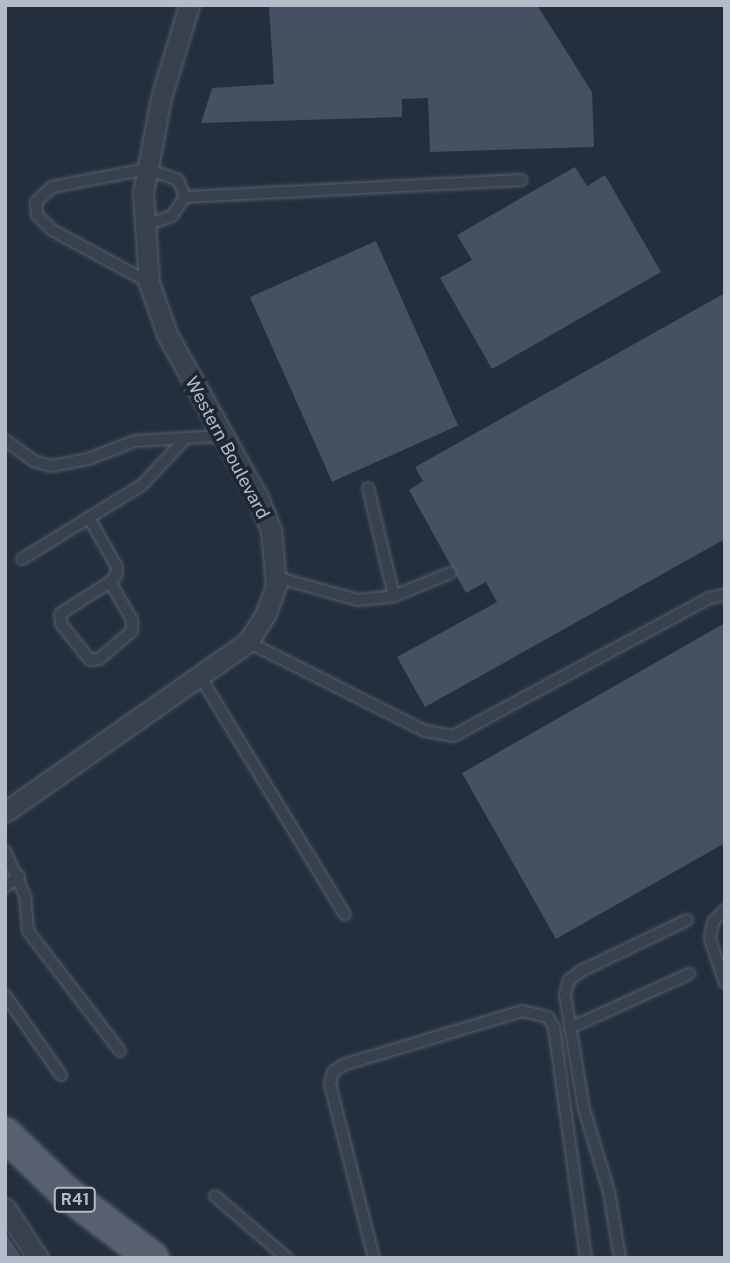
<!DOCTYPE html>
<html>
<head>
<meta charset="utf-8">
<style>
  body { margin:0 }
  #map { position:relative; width:730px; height:1263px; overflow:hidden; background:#242f3e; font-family:"Public Sans",sans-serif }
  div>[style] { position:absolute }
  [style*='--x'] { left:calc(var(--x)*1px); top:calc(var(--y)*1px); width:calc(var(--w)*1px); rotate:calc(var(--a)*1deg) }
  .building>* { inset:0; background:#455162; transform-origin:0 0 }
  .roads { filter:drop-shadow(0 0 2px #565f6c) drop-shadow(0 0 2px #565f6c) }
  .lane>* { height:10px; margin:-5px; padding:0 5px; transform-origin:5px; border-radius:5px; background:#38414e }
  .street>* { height:19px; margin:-9.5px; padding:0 9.5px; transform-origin:9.5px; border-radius:9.5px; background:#38414e }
  .primary>* { height:32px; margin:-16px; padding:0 16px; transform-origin:16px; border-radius:16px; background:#56606e }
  span { translate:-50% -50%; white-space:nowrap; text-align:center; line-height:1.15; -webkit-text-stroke:7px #1d2633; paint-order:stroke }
  .shield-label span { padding:2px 5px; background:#1d2633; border:2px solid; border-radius:5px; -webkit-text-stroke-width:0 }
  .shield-label { font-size:16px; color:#b4bcc9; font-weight:700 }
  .street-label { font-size:18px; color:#b4bcc9 }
  .frame { position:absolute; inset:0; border:7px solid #b4bcc9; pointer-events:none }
</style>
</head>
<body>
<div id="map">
  <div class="building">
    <i style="clip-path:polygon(269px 5px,537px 5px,592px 92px,594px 147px,430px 152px,428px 98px,402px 99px,402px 117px,201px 123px,212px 88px,274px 84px)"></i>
    <i style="clip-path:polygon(575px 167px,587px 186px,605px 175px,661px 272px,492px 369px,440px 278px,472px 260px,457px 235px)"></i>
    <i style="left:376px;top:241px;width:202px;height:138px;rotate:66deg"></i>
    <i style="clip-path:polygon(725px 293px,725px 539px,425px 707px,397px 657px,497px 602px,486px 582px,466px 593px,409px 490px,423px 481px,415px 467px)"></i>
    <i style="clip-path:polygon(725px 623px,725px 843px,556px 939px,462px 773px)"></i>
    <i style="clip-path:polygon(5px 1232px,22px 1258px,5px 1258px)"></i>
  </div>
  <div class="roads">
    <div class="lane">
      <i style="--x:185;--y:197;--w:337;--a:-2.9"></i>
      <i style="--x:145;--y:225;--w:28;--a:-18"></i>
      <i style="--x:172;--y:216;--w:23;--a:-56"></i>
      <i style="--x:185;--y:197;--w:18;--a:-112"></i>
      <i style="--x:178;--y:180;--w:33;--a:-160"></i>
      <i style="--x:147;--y:169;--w:97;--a:169.3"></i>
      <i style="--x:52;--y:187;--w:22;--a:137"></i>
      <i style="--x:36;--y:202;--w:13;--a:86"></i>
      <i style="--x:37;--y:215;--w:21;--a:45"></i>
      <i style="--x:52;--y:230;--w:109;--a:28.4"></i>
      <i style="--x:5;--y:440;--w:36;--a:36"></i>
      <i style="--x:34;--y:461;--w:19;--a:16"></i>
      <i style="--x:52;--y:466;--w:37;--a:-11"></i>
      <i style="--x:88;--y:459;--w:50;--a:-21"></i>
      <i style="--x:135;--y:441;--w:88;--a:-3.3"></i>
      <i style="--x:89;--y:518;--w:56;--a:60.3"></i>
      <i style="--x:117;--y:567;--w:9;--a:96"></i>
      <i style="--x:116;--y:576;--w:8;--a:135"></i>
      <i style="--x:110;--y:582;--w:44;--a:59.9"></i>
      <i style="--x:132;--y:620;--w:11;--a:90"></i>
      <i style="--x:132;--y:631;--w:43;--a:139.7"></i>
      <i style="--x:99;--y:659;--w:9;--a:174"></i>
      <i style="--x:90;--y:660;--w:46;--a:-128.9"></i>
      <i style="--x:61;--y:624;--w:10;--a:-96"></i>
      <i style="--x:60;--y:614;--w:59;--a:-32.6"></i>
      <i style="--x:22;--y:559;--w:141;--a:-31.7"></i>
      <i style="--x:142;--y:485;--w:63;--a:-46.9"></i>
      <i style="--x:276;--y:577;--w:85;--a:15.7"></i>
      <i style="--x:358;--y:600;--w:36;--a:-6"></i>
      <i style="--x:394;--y:596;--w:111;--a:-103.5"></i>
      <i style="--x:394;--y:596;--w:61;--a:-22.3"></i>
      <i style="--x:248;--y:642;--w:198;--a:26.7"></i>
      <i style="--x:425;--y:731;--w:28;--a:10"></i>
      <i style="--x:453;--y:736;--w:291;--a:-28.3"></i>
      <i style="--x:709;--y:598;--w:16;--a:-11"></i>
      <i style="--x:201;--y:678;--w:277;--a:58.7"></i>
      <i style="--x:5;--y:851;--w:49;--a:66"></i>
      <i style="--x:25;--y:896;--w:35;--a:85"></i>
      <i style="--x:28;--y:931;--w:151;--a:52.5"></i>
      <i style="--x:5;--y:887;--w:18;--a:-38"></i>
      <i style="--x:725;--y:910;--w:17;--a:135"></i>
      <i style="--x:713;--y:922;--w:17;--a:100"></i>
      <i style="--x:710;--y:939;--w:46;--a:71.2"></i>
      <i style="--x:5;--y:995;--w:98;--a:55"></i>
      <i style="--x:570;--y:1028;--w:131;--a:-24.4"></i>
      <i style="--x:215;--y:1196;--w:95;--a:40.7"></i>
      <i style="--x:374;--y:1258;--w:179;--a:-104.2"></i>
      <i style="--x:330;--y:1084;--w:12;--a:-76"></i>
      <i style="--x:333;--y:1072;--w:12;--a:-35"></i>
      <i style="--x:343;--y:1065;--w:187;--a:-16.8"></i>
      <i style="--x:522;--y:1011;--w:27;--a:13"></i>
      <i style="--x:548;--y:1017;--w:13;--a:61"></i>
      <i style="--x:554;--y:1028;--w:232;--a:82.1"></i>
      <i style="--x:620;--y:1258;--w:67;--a:-99.5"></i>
      <i style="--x:609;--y:1192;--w:87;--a:-106.8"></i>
      <i style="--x:584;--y:1109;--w:117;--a:-99.4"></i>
      <i style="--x:565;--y:994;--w:15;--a:-74"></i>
      <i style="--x:569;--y:980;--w:15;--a:-37"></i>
      <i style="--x:581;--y:971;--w:118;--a:-25.7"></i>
    </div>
    <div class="street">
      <i style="--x:5;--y:812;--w:297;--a:-35"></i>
      <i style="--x:248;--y:642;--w:34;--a:-58"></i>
      <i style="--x:266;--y:613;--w:29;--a:-70"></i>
      <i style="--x:276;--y:586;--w:56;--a:-95.1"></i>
      <i style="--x:271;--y:530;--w:37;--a:-112"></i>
      <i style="--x:257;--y:496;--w:185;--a:-119.1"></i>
      <i style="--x:167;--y:334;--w:54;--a:-109.4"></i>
      <i style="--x:149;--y:283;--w:90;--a:-93.8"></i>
      <i style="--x:143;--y:193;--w:97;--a:-79.3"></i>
      <i style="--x:161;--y:98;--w:97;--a:-73.2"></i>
      <i style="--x:5;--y:1208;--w:60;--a:56.6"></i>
    </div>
    <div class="primary">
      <i style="--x:5;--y:1134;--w:82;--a:44"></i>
      <i style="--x:64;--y:1191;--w:111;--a:37.3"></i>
    </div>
  </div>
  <div class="shield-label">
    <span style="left:75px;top:1200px">R41</span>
  </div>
  <div class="street-label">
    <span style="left:227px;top:448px;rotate:62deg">Western Boulevard</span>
  </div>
  <div class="frame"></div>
</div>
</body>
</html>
